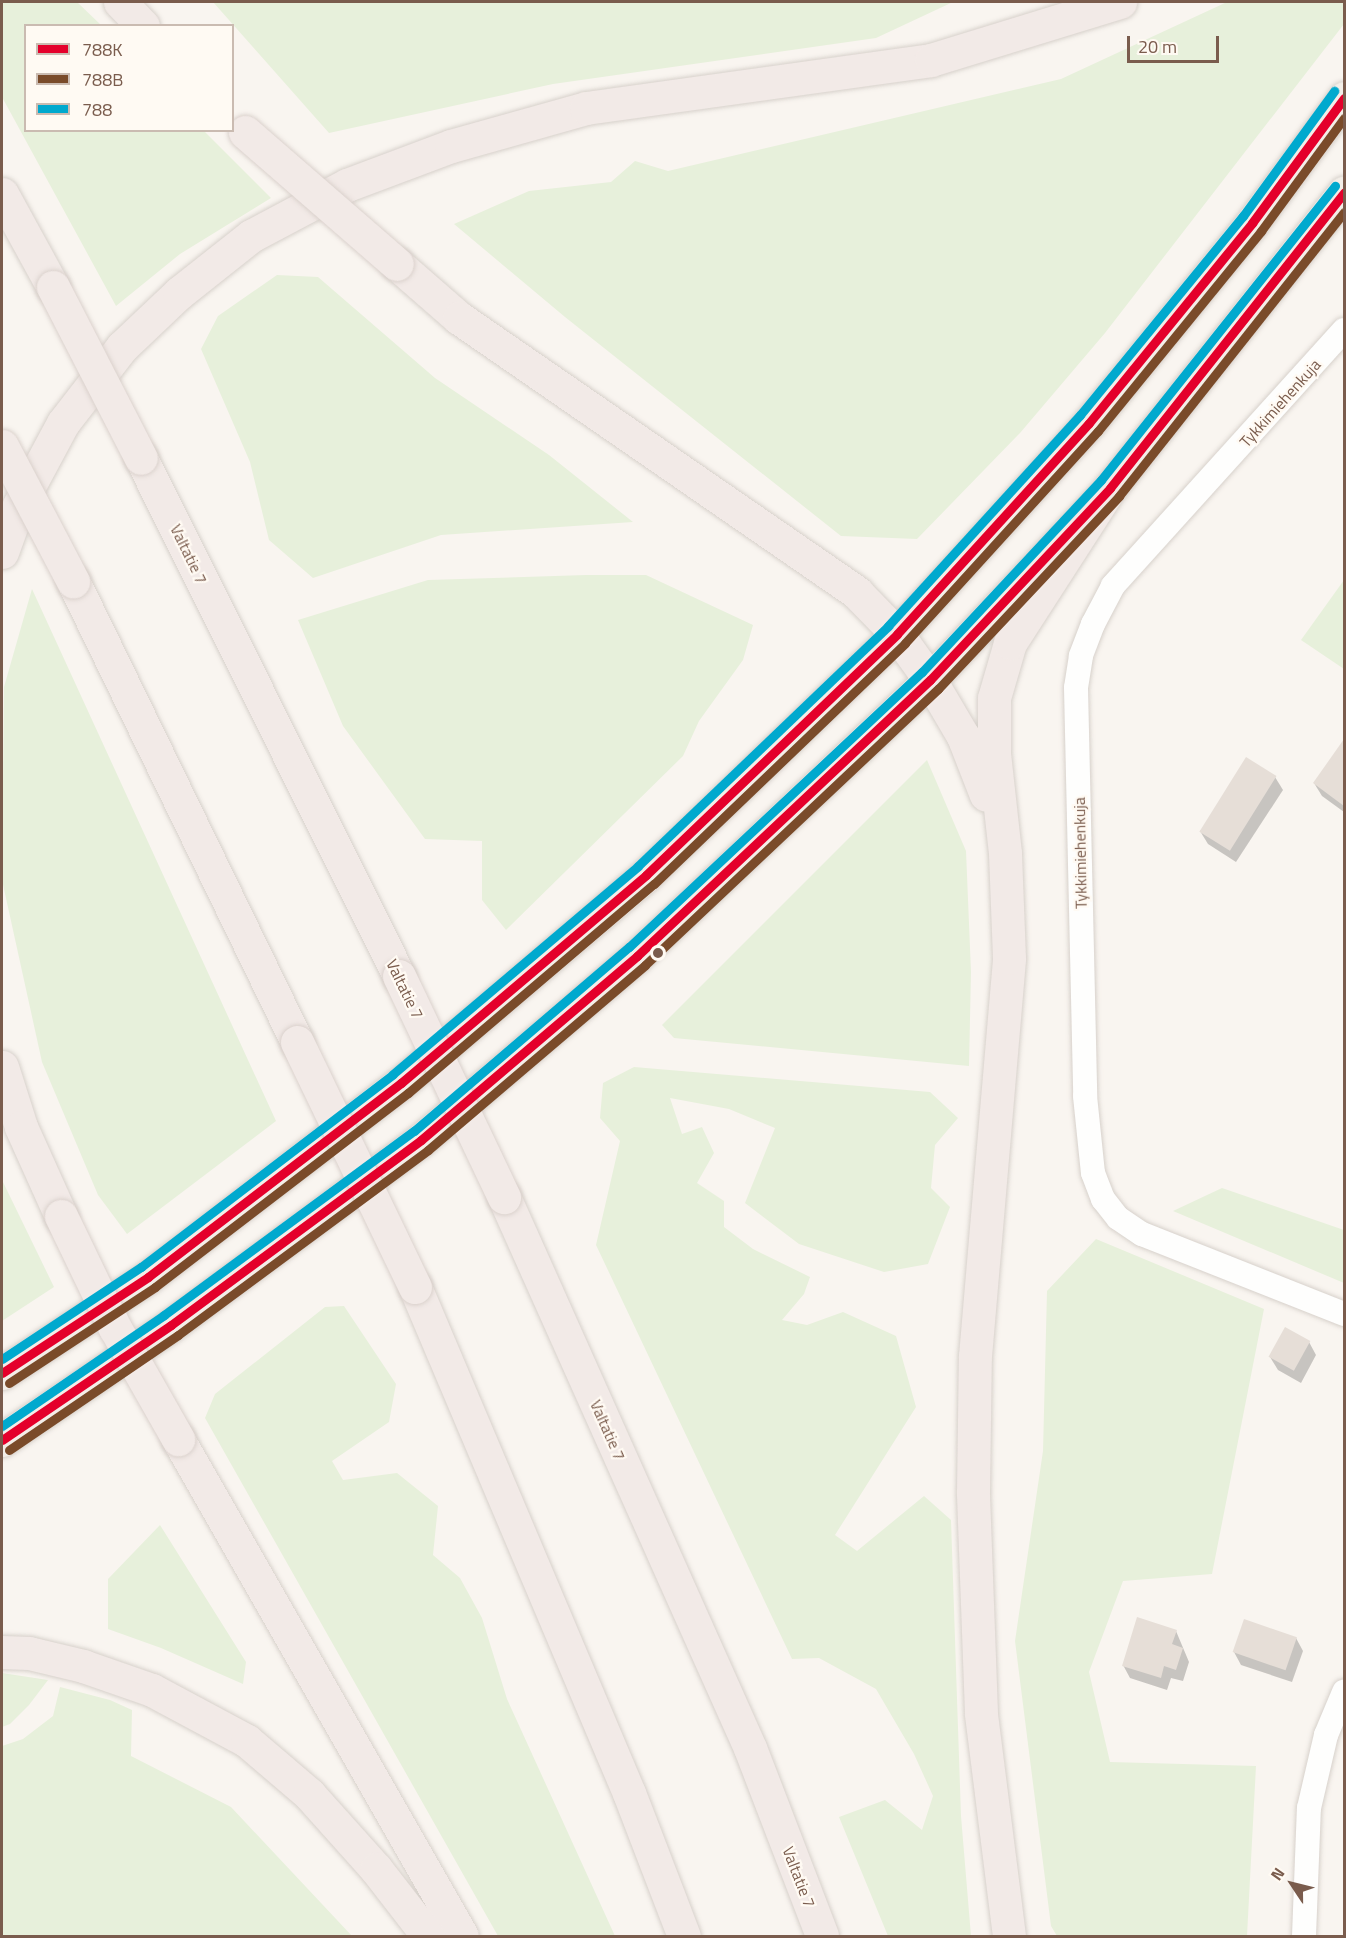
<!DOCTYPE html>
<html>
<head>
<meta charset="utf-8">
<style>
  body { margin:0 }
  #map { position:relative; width:1346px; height:1938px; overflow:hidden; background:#f9f5f0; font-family:"Titillium Web",sans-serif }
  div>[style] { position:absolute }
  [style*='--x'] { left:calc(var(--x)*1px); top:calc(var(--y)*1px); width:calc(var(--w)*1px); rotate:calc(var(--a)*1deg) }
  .green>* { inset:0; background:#e7f0db }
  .shadow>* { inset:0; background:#0003 }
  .building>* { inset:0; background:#e6ded7; transform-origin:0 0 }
  .roads { filter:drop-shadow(0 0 2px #d7d1cb) drop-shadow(0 0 2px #d7d1cb) }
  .minor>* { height:24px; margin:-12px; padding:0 12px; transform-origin:12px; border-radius:12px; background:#fefefd }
  .primary>* { height:33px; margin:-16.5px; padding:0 16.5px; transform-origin:16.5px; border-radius:16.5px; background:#f3eee8 }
  .motorway>* { height:33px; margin:-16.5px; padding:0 16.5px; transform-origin:16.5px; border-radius:16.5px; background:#f2eae7 }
  .bridges { filter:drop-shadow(0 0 2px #dad1cc) drop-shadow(0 0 2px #dad1cc) }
  .motorway-bridge>* { height:33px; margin:-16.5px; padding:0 16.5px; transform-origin:16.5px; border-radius:16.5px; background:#f2eae7 }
  .bus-1>* { height:9px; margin:-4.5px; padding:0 4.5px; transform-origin:4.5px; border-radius:4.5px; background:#e4002b }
  .bus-2>* { height:9px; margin:-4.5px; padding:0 4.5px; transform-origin:4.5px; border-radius:4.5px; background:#7a4b2a }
  .bus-3>* { height:9px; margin:-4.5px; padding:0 4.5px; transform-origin:4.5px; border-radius:4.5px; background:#00a9ce }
  .dots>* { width:16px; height:16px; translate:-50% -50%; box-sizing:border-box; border:3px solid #fffaf3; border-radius:50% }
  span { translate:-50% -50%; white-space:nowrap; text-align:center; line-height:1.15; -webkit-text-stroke:4.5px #fffaf3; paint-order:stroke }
  .street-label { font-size:16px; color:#7a5c4d }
  .frame { position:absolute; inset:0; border:3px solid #7a5c4d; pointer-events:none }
  .legend { position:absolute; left:24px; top:24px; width:210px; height:108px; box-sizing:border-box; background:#fffaf3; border:2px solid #cabbb1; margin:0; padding:8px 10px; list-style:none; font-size:18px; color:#7a5c4d }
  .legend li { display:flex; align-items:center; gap:12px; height:30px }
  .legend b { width:30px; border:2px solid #cabbb1 }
  .north { position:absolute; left:1262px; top:1854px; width:60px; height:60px; -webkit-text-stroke:4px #fffaf3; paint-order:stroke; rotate:305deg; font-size:16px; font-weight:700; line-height:24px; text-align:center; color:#7a5c4d }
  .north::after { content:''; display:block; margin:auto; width:21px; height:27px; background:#7a5c4d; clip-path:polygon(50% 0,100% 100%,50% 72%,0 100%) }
  .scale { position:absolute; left:1127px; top:36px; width:92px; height:27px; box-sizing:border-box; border:3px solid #7a5c4d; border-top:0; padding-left:8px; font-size:18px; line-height:21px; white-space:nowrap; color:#7a5c4d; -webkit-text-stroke:4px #fffaf3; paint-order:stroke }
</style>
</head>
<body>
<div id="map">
  <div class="green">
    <i style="clip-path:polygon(2px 2px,77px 2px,101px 25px,26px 26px,26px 130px,204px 131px,271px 198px,180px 254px,116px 306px,2px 97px)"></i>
    <i style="clip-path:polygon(213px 2px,953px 2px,876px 38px,553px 84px,329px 133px)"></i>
    <i style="clip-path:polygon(1227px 2px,1344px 2px,1344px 24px,1105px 333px,1020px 433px,917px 539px,841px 536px,565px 317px,454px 224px,529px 191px,611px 182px,635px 161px,668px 171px,1061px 79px)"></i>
    <i style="clip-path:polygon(277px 275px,318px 277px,435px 378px,549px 455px,633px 522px,441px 535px,313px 578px,269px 540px,250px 462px,201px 349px,218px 316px)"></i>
    <i style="clip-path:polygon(586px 575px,646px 575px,753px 625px,743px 660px,699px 721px,683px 756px,506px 930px,482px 900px,482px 841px,425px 839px,343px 726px,298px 620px,428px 580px)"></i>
    <i style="clip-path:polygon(1344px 580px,1344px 669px,1301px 640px)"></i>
    <i style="clip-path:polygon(32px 589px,276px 1121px,127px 1234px,98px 1195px,42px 1062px,2px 880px,4px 687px)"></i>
    <i style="clip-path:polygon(927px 760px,966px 851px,971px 972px,969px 1066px,674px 1038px,662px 1025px)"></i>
    <i style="clip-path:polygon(634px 1067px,930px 1092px,958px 1118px,935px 1145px,931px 1188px,950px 1207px,928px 1264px,884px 1272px,799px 1244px,745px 1203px,775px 1128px,729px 1109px,670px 1098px,682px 1134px,702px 1127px,714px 1153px,697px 1183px,724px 1201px,724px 1227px,753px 1249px,810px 1277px,804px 1294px,782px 1320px,807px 1325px,843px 1312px,896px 1336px,916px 1407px,835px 1535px,857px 1551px,924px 1496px,951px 1520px,961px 1816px,971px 1936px,888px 1936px,839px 1817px,885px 1800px,922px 1830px,933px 1796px,914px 1754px,876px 1689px,819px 1658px,792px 1659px,596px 1245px,620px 1141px,600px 1118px,603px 1083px)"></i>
    <i style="clip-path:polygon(2px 1180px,54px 1287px,2px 1321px)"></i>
    <i style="clip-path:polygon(1222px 1188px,1344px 1230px,1344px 1283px,1173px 1211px)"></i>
    <i style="clip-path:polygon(1096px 1239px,1264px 1309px,1212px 1574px,1123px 1581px,1089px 1672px,1110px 1762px,1256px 1766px,1247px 1936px,1057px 1936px,1051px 1926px,1015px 1641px,1043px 1451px,1047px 1291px)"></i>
    <i style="clip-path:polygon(344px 1306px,396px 1384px,389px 1422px,332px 1461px,343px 1480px,397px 1473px,438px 1506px,433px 1555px,460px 1578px,482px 1618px,507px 1699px,615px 1936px,498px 1936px,205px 1418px,215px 1394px,325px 1307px)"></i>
    <i style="clip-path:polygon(160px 1525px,246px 1662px,243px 1684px,161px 1648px,108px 1629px,108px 1579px)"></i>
    <i style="clip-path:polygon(2px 1673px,48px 1680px,29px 1705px,10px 1724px,2px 1727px)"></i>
    <i style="clip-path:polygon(60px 1687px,110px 1700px,132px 1710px,131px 1756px,231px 1807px,352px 1936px,2px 1936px,2px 1746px,23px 1739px,53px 1716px)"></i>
  </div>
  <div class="shadow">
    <i style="clip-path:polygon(1344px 741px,1344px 812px,1322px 796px,1314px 783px)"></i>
    <i style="clip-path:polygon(1275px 777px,1283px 790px,1236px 862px,1208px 844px,1200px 831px)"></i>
    <i style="clip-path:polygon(1309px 1342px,1316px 1355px,1301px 1383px,1278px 1370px,1270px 1357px)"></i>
    <i style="clip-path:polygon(1176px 1631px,1189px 1662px,1183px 1681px,1171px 1678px,1167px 1690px,1130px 1678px,1123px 1665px)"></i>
    <i style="clip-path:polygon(1296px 1638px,1303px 1651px,1292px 1682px,1241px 1665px,1234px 1652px)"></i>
  </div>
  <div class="building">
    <i style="clip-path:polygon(1344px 739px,1344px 806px,1313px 783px)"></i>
    <i style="left:1246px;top:757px;width:36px;height:88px;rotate:32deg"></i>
    <i style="left:1285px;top:1327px;width:29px;height:34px;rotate:29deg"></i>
    <i style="clip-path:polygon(1137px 1617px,1177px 1630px,1172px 1644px,1183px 1648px,1176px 1670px,1164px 1666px,1161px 1678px,1122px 1666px)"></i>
    <i style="left:1244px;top:1619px;width:56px;height:35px;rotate:19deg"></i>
  </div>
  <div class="roads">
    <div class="minor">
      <i style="--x:1344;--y:330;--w:345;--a:132.1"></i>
      <i style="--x:1113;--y:586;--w:43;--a:117.8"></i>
      <i style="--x:1093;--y:624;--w:34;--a:111"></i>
      <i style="--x:1081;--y:656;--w:32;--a:99"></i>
      <i style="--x:1076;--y:688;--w:408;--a:88.7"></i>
      <i style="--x:1085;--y:1096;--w:77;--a:84.1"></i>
      <i style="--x:1093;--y:1173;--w:28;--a:69"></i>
      <i style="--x:1103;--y:1199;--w:24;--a:52"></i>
      <i style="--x:1118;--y:1218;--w:29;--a:34"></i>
      <i style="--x:1142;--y:1234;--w:217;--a:21.6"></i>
      <i style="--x:1304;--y:1936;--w:128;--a:-87.8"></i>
      <i style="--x:1309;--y:1808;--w:75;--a:-76.9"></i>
      <i style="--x:1326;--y:1735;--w:47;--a:-67.3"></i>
    </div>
    <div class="primary">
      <i style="--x:2;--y:1373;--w:175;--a:-33.3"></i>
      <i style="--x:148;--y:1277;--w:319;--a:-37.5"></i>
      <i style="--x:401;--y:1083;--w:321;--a:-40.3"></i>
      <i style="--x:646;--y:875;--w:348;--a:-43.8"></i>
      <i style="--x:897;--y:634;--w:285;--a:-47.7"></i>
      <i style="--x:1089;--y:423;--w:258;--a:-50.8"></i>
      <i style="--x:1252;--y:223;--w:155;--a:-53.6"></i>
      <i style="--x:2;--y:1440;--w:204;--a:-34.2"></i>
      <i style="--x:171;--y:1325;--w:311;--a:-36.5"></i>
      <i style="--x:421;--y:1140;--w:284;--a:-40.4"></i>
      <i style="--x:637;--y:956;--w:403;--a:-43.3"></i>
      <i style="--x:930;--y:680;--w:263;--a:-46.8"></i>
      <i style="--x:1110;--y:488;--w:377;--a:-51.6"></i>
    </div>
    <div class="motorway">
      <i style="--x:120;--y:2;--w:33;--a:46"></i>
      <i style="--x:2;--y:194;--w:106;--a:61.3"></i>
      <i style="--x:397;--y:264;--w:82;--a:41.1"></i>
      <i style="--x:459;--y:318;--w:484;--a:34.6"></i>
      <i style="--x:857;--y:593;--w:57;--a:45.7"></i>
      <i style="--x:897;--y:634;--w:57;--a:54.3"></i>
      <i style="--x:930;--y:680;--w:65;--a:59.5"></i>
      <i style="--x:963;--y:736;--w:63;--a:68.7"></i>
      <i style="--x:141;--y:458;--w:579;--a:63.52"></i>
      <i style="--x:2;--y:552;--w:50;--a:-70.1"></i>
      <i style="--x:19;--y:505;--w:93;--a:-61.8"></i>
      <i style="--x:63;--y:423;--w:96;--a:-52.2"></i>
      <i style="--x:122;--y:347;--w:79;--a:-43.5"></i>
      <i style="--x:179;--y:293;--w:92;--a:-38.4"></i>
      <i style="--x:251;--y:236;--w:109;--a:-28"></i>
      <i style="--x:347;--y:185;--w:111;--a:-20.6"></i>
      <i style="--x:451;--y:146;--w:140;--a:-15.7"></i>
      <i style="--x:586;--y:108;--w:348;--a:-7.9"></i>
      <i style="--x:931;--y:60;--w:198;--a:-17.1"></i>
      <i style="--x:73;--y:581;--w:513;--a:64.08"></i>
      <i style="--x:2;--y:1067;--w:63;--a:72.4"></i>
      <i style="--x:21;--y:1127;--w:98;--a:65.8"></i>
      <i style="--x:504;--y:1197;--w:603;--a:65.94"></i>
      <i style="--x:750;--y:1748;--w:201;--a:69"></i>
      <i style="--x:415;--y:1287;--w:549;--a:67.08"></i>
      <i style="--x:629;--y:1793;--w:153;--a:69"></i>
      <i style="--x:178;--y:1439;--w:572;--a:60.26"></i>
      <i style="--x:2;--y:1652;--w:27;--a:2"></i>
      <i style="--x:29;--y:1653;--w:56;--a:13.5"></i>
      <i style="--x:83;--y:1666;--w:73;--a:19.2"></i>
      <i style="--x:152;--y:1690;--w:108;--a:28.2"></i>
      <i style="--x:247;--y:1741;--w:82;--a:40.5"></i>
      <i style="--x:309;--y:1794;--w:101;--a:48.2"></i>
      <i style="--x:376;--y:1869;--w:85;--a:52.2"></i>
      <i style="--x:1009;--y:1936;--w:225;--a:-97.2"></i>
      <i style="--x:981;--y:1713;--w:222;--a:-92.1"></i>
      <i style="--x:973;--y:1491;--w:135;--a:-89.2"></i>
      <i style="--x:975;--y:1356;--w:399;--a:-85.1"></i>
      <i style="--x:1009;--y:958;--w:105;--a:-92.2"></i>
      <i style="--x:1005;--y:853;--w:100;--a:-96.3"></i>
      <i style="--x:994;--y:754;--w:56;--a:-90"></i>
      <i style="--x:994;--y:698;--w:57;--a:-73.8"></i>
      <i style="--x:1010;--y:643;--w:184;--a:-57.2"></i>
    </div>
  </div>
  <div class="bridges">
    <div class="motorway-bridge">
      <i style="--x:245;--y:132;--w:201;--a:41"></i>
      <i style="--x:53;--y:287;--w:192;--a:62.8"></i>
      <i style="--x:2;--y:446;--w:153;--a:62.3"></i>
      <i style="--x:399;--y:976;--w:245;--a:64.6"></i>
      <i style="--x:297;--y:1042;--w:272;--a:64.3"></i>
      <i style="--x:61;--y:1216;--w:124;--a:64.3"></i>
      <i style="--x:115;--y:1328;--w:128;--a:60.4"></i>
    </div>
  </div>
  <div class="bus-1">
    <i style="--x:2;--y:1373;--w:175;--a:-33.3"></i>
    <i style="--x:148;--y:1277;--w:319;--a:-37.5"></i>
    <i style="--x:401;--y:1083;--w:321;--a:-40.3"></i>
    <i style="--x:646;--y:875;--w:348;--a:-43.8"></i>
    <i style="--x:897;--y:634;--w:285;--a:-47.7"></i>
    <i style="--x:1089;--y:423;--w:258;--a:-50.8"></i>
    <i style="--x:1252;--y:223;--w:155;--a:-53.6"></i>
    <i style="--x:2;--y:1440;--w:204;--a:-34.2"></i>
    <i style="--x:171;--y:1325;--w:311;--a:-36.5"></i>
    <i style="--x:421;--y:1140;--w:284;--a:-40.4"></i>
    <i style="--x:637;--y:956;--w:403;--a:-43.3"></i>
    <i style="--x:930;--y:680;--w:263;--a:-46.8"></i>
    <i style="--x:1110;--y:488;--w:377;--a:-51.6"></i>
  </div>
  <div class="bus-2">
    <i style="--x:9;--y:1383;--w:175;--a:-33.3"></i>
    <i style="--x:155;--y:1287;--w:319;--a:-37.5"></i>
    <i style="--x:408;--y:1093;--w:323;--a:-40.4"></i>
    <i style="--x:654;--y:884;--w:348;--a:-43.8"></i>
    <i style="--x:905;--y:643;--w:287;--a:-47.7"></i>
    <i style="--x:1098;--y:431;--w:258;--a:-50.8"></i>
    <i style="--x:1261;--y:231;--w:140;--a:-53.7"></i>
    <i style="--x:9;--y:1450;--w:204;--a:-34.2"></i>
    <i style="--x:178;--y:1335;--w:311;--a:-36.5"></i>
    <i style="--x:428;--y:1150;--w:285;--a:-40.4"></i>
    <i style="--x:645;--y:965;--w:403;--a:-43.3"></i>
    <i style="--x:938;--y:689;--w:265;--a:-46.8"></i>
    <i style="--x:1119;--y:496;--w:362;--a:-51.6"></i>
  </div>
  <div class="bus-3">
    <i style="--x:2;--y:1359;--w:167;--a:-33.5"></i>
    <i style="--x:141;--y:1267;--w:317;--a:-37.4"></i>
    <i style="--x:393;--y:1074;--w:321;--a:-40.3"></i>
    <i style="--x:638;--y:866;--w:347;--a:-43.8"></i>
    <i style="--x:888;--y:626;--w:285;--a:-47.7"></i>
    <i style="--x:1080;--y:415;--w:257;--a:-50.7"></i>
    <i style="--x:1243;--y:216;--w:155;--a:-53.9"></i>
    <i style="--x:2;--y:1426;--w:196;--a:-34.4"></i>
    <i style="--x:164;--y:1315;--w:310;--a:-36.4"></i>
    <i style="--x:414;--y:1131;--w:283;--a:-40.6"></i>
    <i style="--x:629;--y:947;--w:402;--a:-43.2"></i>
    <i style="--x:922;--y:672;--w:262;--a:-47"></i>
    <i style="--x:1101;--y:480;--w:376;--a:-51.5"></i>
  </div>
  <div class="dots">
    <i style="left:658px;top:953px;background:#7a5c4d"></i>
  </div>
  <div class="street-label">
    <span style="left:1280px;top:403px;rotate:-48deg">Tykkimiehenkuja</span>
    <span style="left:189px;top:554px;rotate:64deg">Valtatie 7</span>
    <span style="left:1080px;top:853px;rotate:-91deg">Tykkimiehenkuja</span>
    <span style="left:405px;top:989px;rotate:64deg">Valtatie 7</span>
    <span style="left:608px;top:1430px;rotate:66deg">Valtatie 7</span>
    <span style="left:799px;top:1877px;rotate:69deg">Valtatie 7</span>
  </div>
  <div class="frame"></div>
  <ul class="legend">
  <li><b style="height:8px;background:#e4002b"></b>788K</li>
  <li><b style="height:8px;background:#7a4b2a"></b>788B</li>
  <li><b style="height:8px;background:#00a9ce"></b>788</li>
  </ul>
  <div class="north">N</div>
  <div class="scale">20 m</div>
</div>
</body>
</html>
